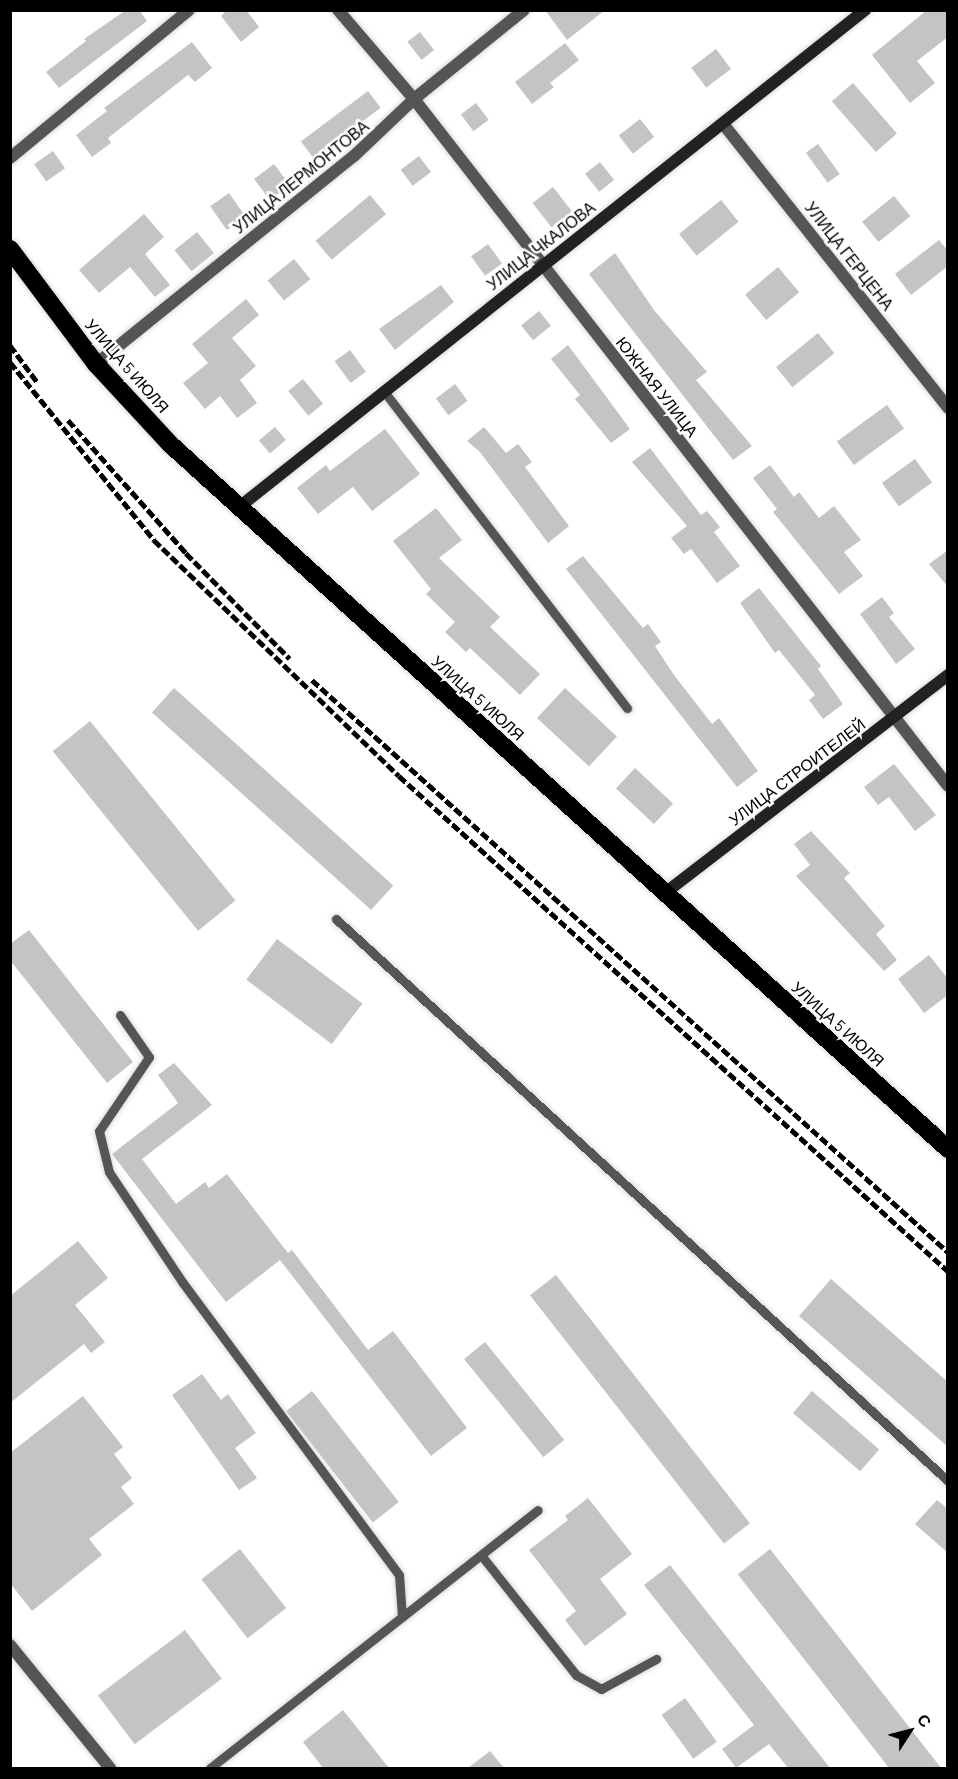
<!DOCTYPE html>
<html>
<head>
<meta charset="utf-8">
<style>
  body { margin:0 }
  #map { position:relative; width:958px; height:1779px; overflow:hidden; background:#fff; font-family:Barlow,sans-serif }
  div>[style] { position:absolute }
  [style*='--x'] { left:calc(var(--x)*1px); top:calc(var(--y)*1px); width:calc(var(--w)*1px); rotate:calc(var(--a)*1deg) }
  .building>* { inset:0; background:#c4c4c4; transform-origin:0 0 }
  .roads { filter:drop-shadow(0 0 2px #dbdbdb) drop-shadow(0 0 2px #dbdbdb) }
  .lane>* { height:9px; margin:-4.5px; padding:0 4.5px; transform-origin:4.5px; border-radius:4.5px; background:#555 }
  .street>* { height:12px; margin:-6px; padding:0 6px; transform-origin:6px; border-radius:6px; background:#555 }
  .secondary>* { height:12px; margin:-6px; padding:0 6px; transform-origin:6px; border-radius:6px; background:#222 }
  .highway>* { height:18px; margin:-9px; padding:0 9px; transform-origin:9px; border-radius:9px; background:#000 }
  .rail>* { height:4.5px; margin-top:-2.25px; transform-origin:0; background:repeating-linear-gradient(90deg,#000 0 9px,transparent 0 12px) }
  span { translate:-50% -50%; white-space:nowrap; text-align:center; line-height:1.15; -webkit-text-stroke:5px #fff; paint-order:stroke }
  .street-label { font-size:16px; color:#000 }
  .frame { position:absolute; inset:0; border:12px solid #000; pointer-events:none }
  .north { position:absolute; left:880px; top:1701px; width:60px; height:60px; -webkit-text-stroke:4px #fff; paint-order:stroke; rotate:54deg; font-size:16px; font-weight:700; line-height:24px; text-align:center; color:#000 }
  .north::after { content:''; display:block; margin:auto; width:21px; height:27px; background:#000; clip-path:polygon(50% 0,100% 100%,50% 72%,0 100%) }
</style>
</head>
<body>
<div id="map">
  <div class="building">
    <i style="clip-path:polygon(126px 10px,139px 10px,147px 21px,59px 88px,46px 72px,86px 41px,84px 39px)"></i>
    <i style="clip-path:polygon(227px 10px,246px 10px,259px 27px,241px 42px,221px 16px)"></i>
    <i style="clip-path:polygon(545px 10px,605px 10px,567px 40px)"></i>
    <i style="clip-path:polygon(927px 10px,948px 10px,948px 37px,917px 61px,935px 83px,910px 103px,872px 55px)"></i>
    <i style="left:420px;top:32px;width:23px;height:16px;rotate:52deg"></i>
    <i style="clip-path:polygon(192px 42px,212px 68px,195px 82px,188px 75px,108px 138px,111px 143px,92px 157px,76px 135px,107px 111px,104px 108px)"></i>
    <i style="clip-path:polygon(565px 43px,579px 60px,550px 83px,554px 87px,532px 104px,515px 82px)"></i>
    <i style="left:716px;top:49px;width:25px;height:31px;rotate:53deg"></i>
    <i style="left:853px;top:83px;width:67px;height:28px;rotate:49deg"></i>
    <i style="left:368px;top:91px;width:21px;height:84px;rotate:53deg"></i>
    <i style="left:476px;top:103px;width:21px;height:19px;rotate:53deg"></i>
    <i style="left:640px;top:119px;width:23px;height:27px;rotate:52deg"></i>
    <i style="left:818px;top:144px;width:37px;height:15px;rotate:54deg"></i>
    <i style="left:53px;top:151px;width:21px;height:23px;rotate:55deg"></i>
    <i style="left:419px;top:156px;width:20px;height:23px;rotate:53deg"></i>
    <i style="left:600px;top:162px;width:23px;height:19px;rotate:52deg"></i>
    <i style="left:274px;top:164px;width:26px;height:25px;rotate:53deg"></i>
    <i style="left:553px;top:187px;width:31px;height:26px;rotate:52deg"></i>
    <i style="left:229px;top:193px;width:29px;height:23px;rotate:55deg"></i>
    <i style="left:370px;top:195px;width:25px;height:71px;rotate:50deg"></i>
    <i style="left:894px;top:196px;width:26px;height:41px;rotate:51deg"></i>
    <i style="left:721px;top:200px;width:28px;height:54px;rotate:51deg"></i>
    <i style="clip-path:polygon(144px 214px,164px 237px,145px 254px,170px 285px,155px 297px,130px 267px,99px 293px,79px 270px)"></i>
    <i style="left:197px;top:232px;width:27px;height:29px;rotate:51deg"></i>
    <i style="clip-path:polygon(939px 240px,948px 251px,948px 266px,911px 295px,895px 274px)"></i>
    <i style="left:488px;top:244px;width:24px;height:21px;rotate:54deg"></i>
    <i style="clip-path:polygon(615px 253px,654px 310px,707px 372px,696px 380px,752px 446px,733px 460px,589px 274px)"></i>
    <i style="left:294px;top:259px;width:26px;height:34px;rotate:51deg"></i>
    <i style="left:778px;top:267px;width:33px;height:43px;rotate:50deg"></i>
    <i style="clip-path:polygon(441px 285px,454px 302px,395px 350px,379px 329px)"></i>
    <i style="clip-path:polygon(246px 299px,259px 315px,232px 338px,256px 366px,240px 380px,257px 403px,237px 418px,220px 396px,205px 409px,183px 383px,208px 363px,192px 344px)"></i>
    <i style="left:539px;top:311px;width:19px;height:23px;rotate:51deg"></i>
    <i style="left:818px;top:333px;width:26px;height:54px;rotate:51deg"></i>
    <i style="clip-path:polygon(568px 345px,630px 429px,611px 443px,575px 399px,580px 395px,551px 359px)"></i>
    <i style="left:350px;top:350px;width:27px;height:19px;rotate:54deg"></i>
    <i style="left:303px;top:379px;width:32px;height:19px;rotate:51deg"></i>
    <i style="left:455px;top:384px;width:21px;height:24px;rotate:53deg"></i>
    <i style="left:887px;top:405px;width:29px;height:62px;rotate:54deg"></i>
    <i style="left:275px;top:427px;width:17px;height:21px;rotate:50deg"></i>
    <i style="clip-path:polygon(484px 427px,506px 453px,518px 444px,532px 462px,525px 467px,569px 526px,548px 543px,480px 452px,467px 441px)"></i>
    <i style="clip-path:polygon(385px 429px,420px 474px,372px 511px,353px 487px,318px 514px,297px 488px,326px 465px,330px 471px)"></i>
    <i style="clip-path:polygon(650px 448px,701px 515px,707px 511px,720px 527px,714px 532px,740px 566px,717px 583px,691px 549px,684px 554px,671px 538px,687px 526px,632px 462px)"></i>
    <i style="left:915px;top:459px;width:29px;height:41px;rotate:54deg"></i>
    <i style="clip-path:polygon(770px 465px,794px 497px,799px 492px,819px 518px,834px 506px,861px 540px,844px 552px,863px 576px,839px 594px,773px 512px,777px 509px,753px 478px)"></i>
    <i style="clip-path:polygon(436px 508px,462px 540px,439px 558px,500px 617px,490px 627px,540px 674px,520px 695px,470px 648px,466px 652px,445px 632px,455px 622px,426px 594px,431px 589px,393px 541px)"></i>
    <i style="clip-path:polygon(948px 550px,948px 587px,929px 564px)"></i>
    <i style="clip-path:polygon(583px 556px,643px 628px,648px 624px,661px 642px,655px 646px,674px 675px,712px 724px,719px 718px,758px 771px,737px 787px,566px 569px)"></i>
    <i style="clip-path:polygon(759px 588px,821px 666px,818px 669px,843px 704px,823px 719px,809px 700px,815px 695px,779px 650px,775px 653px,740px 603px)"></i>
    <i style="clip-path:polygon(882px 597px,894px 613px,889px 617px,915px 649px,896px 664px,860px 614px)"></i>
    <i style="left:174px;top:688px;width:295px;height:33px;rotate:42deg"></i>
    <i style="left:565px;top:688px;width:71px;height:41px;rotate:43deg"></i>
    <i style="left:90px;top:721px;width:231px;height:48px;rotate:51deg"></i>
    <i style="clip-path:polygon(894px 764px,936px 815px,915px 831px,889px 797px,878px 805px,864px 787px)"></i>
    <i style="left:635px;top:768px;width:52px;height:28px;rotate:43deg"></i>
    <i style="clip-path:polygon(811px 831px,850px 873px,844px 878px,885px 926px,876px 934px,897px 960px,884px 971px,796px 876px,810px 865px,794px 844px)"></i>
    <i style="clip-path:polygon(29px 930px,133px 1062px,107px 1083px,10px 960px,10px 944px)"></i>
    <i style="left:277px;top:939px;width:107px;height:51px;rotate:37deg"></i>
    <i style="clip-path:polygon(929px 955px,948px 979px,948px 995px,924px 1013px,898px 979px)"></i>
    <i style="clip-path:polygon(174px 1063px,212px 1105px,142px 1159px,176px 1204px,205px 1182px,209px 1188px,227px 1174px,288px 1253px,292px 1250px,368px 1350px,393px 1331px,467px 1428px,431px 1456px,280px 1260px,226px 1302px,112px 1154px,178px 1103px,158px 1075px)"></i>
    <i style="clip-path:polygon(78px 1241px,108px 1278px,75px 1305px,105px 1342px,91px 1353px,84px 1344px,10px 1403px,10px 1296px)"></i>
    <i style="left:556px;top:1275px;width:315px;height:33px;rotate:52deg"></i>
    <i style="clip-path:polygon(831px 1279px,948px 1382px,948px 1447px,799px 1316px)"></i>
    <i style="left:485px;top:1342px;width:126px;height:27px;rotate:51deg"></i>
    <i style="clip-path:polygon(202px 1374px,221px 1400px,228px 1394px,256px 1433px,235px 1448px,257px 1478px,239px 1490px,172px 1395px)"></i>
    <i style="left:312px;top:1391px;width:141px;height:33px;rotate:52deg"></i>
    <i style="left:812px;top:1391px;width:89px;height:29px;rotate:41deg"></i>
    <i style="clip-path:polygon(83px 1396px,123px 1447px,114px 1454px,132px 1478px,121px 1487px,134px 1504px,89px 1539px,102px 1555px,32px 1611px,10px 1583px,10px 1453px)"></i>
    <i style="clip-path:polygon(588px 1498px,632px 1554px,600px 1579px,627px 1614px,585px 1646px,565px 1620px,576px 1611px,529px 1550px,568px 1520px,565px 1516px)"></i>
    <i style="clip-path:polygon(937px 1500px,948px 1509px,948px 1553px,915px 1524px)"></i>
    <i style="left:240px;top:1549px;width:75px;height:49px;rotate:52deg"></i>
    <i style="left:770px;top:1549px;width:278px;height:41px;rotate:52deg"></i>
    <i style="clip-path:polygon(670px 1565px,830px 1768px,788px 1768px,769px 1744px,736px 1768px,722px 1749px,754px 1725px,644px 1585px)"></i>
    <i style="left:185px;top:1630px;width:61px;height:109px;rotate:53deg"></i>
    <i style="left:685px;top:1698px;width:54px;height:29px;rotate:54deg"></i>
    <i style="clip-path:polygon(343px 1710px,389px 1768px,323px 1768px,303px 1742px)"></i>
    <i style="clip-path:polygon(490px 1751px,504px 1768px,468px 1768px)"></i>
  </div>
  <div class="roads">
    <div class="lane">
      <i style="--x:383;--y:390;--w:401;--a:52.5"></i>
      <i style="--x:336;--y:919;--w:831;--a:42.56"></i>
      <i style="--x:120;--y:1015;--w:51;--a:55.4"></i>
      <i style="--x:149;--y:1057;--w:89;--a:124"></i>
      <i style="--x:99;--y:1131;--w:42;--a:76.3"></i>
      <i style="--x:109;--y:1172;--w:133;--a:56.3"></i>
      <i style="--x:183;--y:1283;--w:363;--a:53.5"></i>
      <i style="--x:399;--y:1575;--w:42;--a:85.9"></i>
      <i style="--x:481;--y:1555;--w:153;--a:51.6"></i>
      <i style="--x:576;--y:1675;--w:29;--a:29"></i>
      <i style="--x:601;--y:1689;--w:63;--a:-28.6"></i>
      <i style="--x:210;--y:1768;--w:417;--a:-38.2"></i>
    </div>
    <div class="street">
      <i style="--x:338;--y:10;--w:117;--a:49.5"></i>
      <i style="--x:414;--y:99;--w:870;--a:52.14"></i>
      <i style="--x:724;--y:125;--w:361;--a:51.6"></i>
      <i style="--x:10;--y:158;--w:232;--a:-39.6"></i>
      <i style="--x:96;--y:364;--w:331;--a:-38.9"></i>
      <i style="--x:354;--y:156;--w:83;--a:-43.5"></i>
      <i style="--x:414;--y:99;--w:141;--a:-39"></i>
      <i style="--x:10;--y:1645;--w:159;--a:50.9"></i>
    </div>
    <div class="secondary">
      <i style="--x:238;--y:508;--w:801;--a:-38.46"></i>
      <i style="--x:665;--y:893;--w:357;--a:-37.6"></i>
    </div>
    <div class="highway">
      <i style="--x:10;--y:249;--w:144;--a:53.2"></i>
      <i style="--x:96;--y:364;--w:109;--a:47.2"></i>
      <i style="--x:170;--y:444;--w:1050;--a:42.18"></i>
    </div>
  </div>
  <div class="rail">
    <i style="--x:10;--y:345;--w:47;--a:53.6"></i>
    <i style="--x:10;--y:362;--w:229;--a:51"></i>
    <i style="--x:154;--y:540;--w:340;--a:43.9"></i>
    <i style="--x:399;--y:776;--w:739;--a:42.04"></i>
    <i style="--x:68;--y:420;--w:178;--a:48.4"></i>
    <i style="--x:186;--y:553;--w:148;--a:45.5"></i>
    <i style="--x:312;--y:680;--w:855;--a:41.97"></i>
  </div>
  <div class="street-label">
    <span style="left:301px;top:177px;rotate:-39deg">УЛИЦА ЛЕРМОНТОВА</span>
    <span style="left:541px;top:246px;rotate:-38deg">УЛИЦА ЧКАЛОВА</span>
    <span style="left:849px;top:256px;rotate:52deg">УЛИЦА ГЕРЦЕНА</span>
    <span style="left:127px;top:366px;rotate:49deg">УЛИЦА 5 ИЮЛЯ</span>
    <span style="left:657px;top:387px;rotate:52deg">ЮЖНАЯ УЛИЦА</span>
    <span style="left:478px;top:698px;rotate:42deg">УЛИЦА 5 ИЮЛЯ</span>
    <span style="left:797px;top:772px;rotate:-37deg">УЛИЦА СТРОИТЕЛЕЙ</span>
    <span style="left:838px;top:1024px;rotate:42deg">УЛИЦА 5 ИЮЛЯ</span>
  </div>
  <div class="frame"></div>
  <div class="north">С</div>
</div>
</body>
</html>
